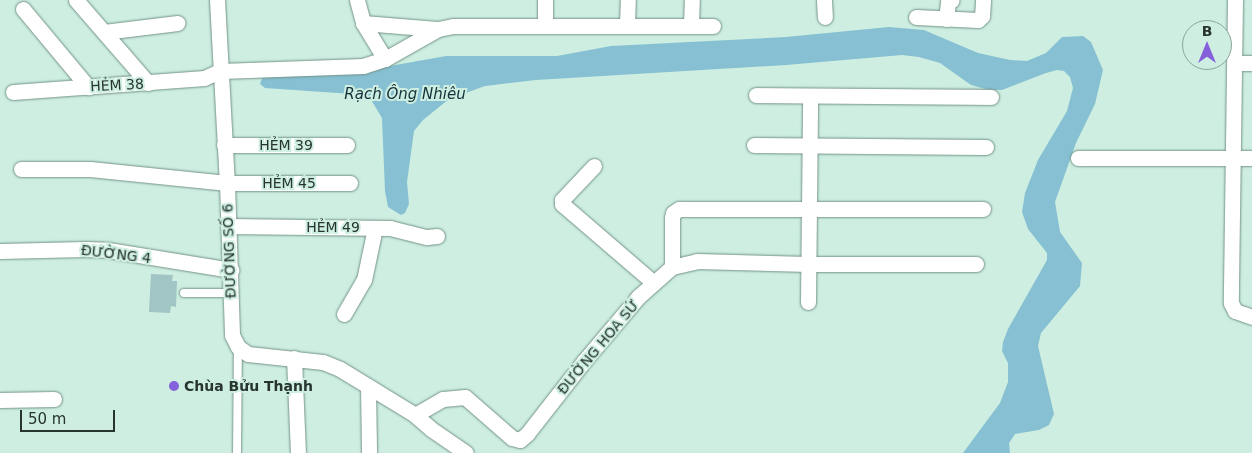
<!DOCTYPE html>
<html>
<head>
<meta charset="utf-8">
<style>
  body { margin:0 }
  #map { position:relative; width:1252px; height:453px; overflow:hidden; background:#cdeee1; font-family:"DejaVu Sans",sans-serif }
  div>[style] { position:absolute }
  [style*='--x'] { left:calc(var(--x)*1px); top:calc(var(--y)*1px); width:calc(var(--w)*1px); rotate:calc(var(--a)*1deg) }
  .water>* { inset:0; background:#86c0d2 }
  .building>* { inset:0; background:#a0c5c4 }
  .roads { filter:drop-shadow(0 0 1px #749286) drop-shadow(0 0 1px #749286) }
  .service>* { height:8px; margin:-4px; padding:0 4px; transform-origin:4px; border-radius:4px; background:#fff }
  .minor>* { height:15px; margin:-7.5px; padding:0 7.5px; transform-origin:7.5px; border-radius:7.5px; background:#fff }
  .dots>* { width:14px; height:14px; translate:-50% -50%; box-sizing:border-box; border:2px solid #cdeee1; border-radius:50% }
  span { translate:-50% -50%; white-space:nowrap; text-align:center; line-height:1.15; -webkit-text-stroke:4px #cdeee1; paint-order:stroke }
  .street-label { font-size:14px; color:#27342f }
  .poi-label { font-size:14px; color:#27342f; font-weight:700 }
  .left { translate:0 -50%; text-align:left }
  .water-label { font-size:15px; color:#14313a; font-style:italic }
  .north { position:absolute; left:1182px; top:20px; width:50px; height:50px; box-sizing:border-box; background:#cdeee1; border:1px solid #8ba49a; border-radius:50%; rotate:0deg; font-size:14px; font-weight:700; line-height:20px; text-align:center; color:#27342f }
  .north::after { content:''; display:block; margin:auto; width:18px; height:22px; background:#8560db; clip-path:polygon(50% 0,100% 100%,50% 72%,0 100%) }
  .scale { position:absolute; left:20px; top:410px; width:95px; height:22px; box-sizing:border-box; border:2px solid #27342f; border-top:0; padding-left:6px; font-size:15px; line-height:18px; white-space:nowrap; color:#27342f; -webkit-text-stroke:4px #cdeee1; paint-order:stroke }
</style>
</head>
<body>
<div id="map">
  <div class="water">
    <i style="clip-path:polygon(889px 27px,924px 30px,978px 53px,1010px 60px,1027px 61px,1046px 53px,1062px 37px,1083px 36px,1091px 42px,1103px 70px,1095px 104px,1076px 143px,1055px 202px,1060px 232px,1082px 263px,1080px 286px,1041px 333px,1038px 346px,1054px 414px,1049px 425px,1039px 430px,1015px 434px,1009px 443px,1010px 453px,963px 453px,1000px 403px,1008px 382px,1008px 363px,1002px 351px,1003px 342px,1008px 329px,1047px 260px,1047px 253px,1028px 229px,1022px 212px,1025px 193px,1038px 160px,1067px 111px,1073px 88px,1070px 77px,1064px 71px,1057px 70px,1046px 73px,1002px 90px,989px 90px,971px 85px,940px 63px,919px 57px,902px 55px,786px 65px,536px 80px,485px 86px,449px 99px,423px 120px,414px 131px,407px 182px,409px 204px,405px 213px,401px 215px,388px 207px,385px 191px,382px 118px,370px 98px,352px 94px,265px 88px,260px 84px,264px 73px,379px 68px,446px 56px,557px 56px,611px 46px,786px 37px)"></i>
  </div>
  <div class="building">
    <i style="clip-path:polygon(151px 274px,173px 275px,172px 281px,177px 281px,176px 307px,171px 306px,170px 313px,149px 312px)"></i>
  </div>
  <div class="roads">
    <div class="service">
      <i style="--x:184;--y:293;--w:47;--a:0"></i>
      <i style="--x:237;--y:453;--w:106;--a:-89.5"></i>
    </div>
    <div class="minor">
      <i style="--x:76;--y:0;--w:110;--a:49.1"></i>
      <i style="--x:217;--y:0;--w:183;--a:86.9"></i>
      <i style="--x:227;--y:183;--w:152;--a:88.1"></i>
      <i style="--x:232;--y:335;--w:13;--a:63"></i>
      <i style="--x:238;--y:347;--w:12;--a:35"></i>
      <i style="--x:248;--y:354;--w:75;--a:6.1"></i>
      <i style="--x:323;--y:362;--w:18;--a:22"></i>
      <i style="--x:340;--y:369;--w:88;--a:31.5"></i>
      <i style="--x:415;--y:415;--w:21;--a:41"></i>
      <i style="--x:431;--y:429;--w:42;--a:34.4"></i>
      <i style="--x:357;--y:0;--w:24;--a:75"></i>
      <i style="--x:545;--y:0;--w:26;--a:90"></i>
      <i style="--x:824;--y:0;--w:17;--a:87"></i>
      <i style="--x:1235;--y:0;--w:303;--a:90.8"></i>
      <i style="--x:1231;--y:303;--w:9;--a:63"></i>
      <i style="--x:1235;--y:311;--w:18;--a:19"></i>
      <i style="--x:23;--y:9;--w:102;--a:50.2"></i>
      <i style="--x:916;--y:17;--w:62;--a:2.8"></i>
      <i style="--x:978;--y:20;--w:6;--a:-45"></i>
      <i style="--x:982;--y:16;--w:16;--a:-86"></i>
      <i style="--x:946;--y:19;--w:17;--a:-83"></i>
      <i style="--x:948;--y:2;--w:4;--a:-27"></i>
      <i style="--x:627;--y:24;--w:24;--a:-88"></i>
      <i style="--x:691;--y:24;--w:24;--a:-88"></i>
      <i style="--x:104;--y:32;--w:74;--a:-7"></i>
      <i style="--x:385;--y:59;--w:42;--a:-121.4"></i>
      <i style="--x:363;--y:23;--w:74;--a:4.6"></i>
      <i style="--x:1236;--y:63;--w:16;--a:0"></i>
      <i style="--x:13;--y:92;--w:192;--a:-4.2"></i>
      <i style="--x:204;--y:78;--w:17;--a:-24"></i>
      <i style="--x:220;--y:71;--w:143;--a:-2"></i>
      <i style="--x:363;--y:66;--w:23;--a:-18"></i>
      <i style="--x:385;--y:59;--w:61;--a:-29.5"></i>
      <i style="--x:438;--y:29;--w:16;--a:-11"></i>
      <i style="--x:454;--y:26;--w:259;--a:0"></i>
      <i style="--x:756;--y:95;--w:235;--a:0.5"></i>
      <i style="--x:224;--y:145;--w:123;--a:0"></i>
      <i style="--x:754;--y:145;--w:232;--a:0.5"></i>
      <i style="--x:1078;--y:158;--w:174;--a:0"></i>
      <i style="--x:594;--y:166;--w:47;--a:133.3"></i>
      <i style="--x:562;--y:200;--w:4;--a:90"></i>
      <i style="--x:562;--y:204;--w:121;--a:40.7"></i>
      <i style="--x:21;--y:169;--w:69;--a:0"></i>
      <i style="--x:90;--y:169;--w:138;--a:5.8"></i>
      <i style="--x:227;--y:183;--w:123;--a:0"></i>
      <i style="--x:228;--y:226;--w:162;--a:0.7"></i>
      <i style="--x:390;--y:228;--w:38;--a:14"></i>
      <i style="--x:427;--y:237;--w:10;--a:-6"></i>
      <i style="--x:0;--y:251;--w:85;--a:-1.3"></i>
      <i style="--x:85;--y:249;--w:23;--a:2"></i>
      <i style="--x:108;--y:250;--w:125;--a:9.2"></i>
      <i style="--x:672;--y:267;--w:49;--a:-90"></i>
      <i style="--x:672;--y:218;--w:5;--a:-79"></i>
      <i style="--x:673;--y:213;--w:7;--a:-34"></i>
      <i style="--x:679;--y:209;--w:304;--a:0"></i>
      <i style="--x:808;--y:302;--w:206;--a:-89.4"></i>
      <i style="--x:344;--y:314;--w:39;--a:-60"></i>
      <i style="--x:364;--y:280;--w:53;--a:-78.1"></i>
      <i style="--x:294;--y:358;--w:95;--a:87.6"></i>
      <i style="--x:368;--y:386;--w:67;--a:89.1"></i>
      <i style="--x:0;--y:400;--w:54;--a:-1.1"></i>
      <i style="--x:415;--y:415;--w:32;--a:-30"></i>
      <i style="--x:443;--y:399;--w:22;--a:-5"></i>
      <i style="--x:465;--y:397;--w:62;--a:41.1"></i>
      <i style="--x:512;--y:438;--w:8;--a:14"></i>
      <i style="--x:520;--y:440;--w:9;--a:-41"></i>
      <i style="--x:527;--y:434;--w:93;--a:-52"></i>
      <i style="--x:584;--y:361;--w:84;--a:-49.8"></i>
      <i style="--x:638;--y:297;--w:45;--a:-41.4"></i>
      <i style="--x:672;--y:267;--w:26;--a:-13"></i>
      <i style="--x:697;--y:261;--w:111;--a:1.5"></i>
      <i style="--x:808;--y:264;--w:168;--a:0"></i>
    </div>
  </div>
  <div class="dots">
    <i style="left:174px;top:386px;background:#8560db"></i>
  </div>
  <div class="street-label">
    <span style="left:117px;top:85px;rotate:-3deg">HẺM 38</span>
    <span style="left:286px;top:145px">HẺM 39</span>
    <span style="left:289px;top:183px">HẺM 45</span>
    <span style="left:333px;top:227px">HẺM 49</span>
    <span style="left:229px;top:251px;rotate:-92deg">ĐƯỜNG SỐ 6</span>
    <span style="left:116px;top:254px;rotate:7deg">ĐƯỜNG 4</span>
    <span style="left:598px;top:347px;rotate:-50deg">ĐƯỜNG HOA SỨ</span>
  </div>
  <div class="poi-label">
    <span class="left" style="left:184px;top:386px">Chùa Bửu Thạnh</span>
  </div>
  <div class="water-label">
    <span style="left:405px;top:95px">Rạch Ông Nhiêu</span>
  </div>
  <div class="north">B</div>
  <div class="scale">50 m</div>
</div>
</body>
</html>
